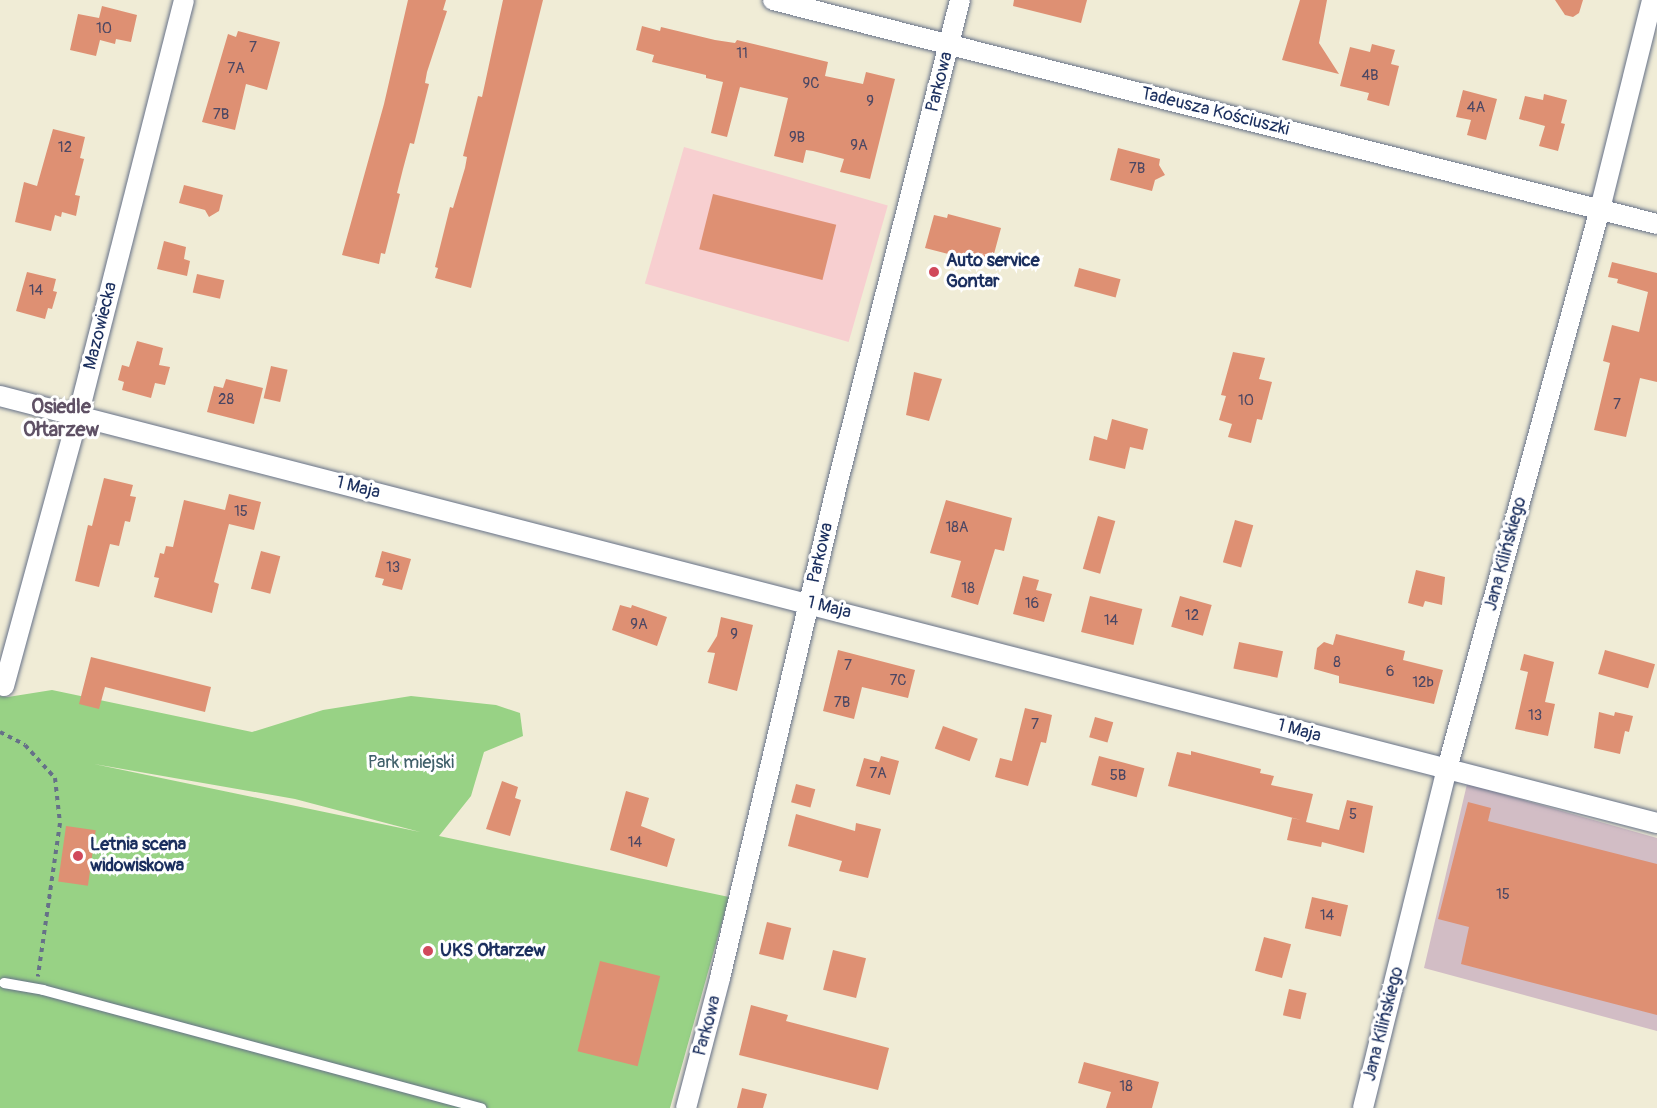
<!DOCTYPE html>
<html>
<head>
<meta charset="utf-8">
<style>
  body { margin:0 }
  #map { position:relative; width:1657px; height:1108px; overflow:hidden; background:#f0ecd6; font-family:Pangolin,sans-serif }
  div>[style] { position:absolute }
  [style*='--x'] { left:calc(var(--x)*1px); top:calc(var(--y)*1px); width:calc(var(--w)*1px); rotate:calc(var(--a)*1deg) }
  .built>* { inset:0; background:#f7cfd0; transform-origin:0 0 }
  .industrial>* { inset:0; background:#d2bdc5 }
  .green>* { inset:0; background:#98d285 }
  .building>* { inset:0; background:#de9073; transform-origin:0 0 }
  .path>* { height:4px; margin-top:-2px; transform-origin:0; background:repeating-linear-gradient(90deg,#667188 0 4.5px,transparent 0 9px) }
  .roads { filter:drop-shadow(0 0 2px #667188) drop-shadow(0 0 2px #667188) }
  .service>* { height:10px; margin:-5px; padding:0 5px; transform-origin:5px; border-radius:5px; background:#fff }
  .minor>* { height:20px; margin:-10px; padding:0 10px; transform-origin:10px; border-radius:10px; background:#fff }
  .dots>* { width:16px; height:16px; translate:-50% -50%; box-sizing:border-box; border:3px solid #fff; border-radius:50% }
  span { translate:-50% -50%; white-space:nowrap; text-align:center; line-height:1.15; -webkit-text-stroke:6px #fff; paint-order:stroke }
  .number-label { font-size:15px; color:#4c4763 }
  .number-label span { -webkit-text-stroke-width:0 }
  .street-label { font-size:18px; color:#1b2f5e }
  .poi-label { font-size:18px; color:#1b2f5e; font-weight:700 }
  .left { translate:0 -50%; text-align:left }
  .park-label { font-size:18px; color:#40606a }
  .neighbourhood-label { font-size:20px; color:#5f5165; font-weight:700 }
</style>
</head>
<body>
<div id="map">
  <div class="built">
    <i style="left:684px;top:147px;width:212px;height:142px;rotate:16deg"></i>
  </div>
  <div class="industrial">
    <i style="clip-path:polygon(1467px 784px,1657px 838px,1657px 1031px,1424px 968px)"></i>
  </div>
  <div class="green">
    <i style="clip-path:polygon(evenodd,52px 690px,252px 732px,323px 710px,411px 696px,496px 705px,520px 713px,523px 736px,484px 752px,471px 796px,439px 836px,729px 897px,670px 1108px,0 1108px,0 696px,8px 697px,52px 690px,94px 764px,295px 799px,420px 832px,94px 764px)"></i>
  </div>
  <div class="building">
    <i style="clip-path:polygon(408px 0,446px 0,443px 10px,447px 11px,427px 72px,425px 83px,429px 84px,414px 144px,410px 143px,403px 169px,397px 193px,400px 194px,385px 254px,381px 253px,379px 264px,342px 255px,384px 104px)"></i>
    <i style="clip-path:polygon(503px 0,543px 0,471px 288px,435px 278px,438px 268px,435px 267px,450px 207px,453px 208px,465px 168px,467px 157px,463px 156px,478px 96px,482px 97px)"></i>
    <i style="clip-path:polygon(1014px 0,1087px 0,1081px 23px,1013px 6px)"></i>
    <i style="clip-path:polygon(1300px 0,1327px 0,1319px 43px,1339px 74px,1282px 60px)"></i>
    <i style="clip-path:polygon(1555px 0,1583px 0,1579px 13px,1573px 17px,1565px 15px)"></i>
    <i style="clip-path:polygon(102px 6px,137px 15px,131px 42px,116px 39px,115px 44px,100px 40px,96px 56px,70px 50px,78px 14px,99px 18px)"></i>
    <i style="clip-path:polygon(642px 26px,660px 31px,661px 27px,715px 40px,735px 43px,737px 40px,828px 62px,825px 76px,863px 84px,866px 72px,895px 79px,870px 179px,840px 172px,844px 159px,813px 151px,806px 150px,803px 163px,774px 156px,788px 98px,740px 87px,727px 137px,711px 133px,723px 82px,706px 78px,706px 75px,652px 62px,654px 55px,636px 50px)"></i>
    <i style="clip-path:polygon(238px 31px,280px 42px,267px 90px,246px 84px,235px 130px,202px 122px,228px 34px,236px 37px)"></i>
    <i style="clip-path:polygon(1372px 44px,1395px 50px,1391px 64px,1399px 66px,1389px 106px,1367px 100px,1369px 93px,1340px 86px,1350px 47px,1370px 52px)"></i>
    <i style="clip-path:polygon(1463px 90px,1497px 99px,1486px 140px,1467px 135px,1471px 120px,1456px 117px)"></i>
    <i style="clip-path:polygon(1544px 94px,1567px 100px,1561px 123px,1565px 124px,1558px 151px,1539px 146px,1545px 126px,1519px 119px,1525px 96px,1543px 100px)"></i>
    <i style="clip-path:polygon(53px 129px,85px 137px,80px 158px,84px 159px,75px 195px,80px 196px,76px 216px,62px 212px,61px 217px,55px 215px,51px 231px,15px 222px,24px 182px,37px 186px)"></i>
    <i style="clip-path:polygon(1118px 148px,1160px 159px,1159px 165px,1165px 175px,1155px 180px,1152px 191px,1110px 180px)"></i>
    <i style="clip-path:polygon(184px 185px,223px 195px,219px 211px,209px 217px,205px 210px,179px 203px)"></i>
    <i style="left:713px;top:194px;width:127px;height:57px;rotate:14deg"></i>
    <i style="clip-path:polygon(948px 214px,1001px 228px,991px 265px,925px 248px,934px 215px,947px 218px)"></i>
    <i style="clip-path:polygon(164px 241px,186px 247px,184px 259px,190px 261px,187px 276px,157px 269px)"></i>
    <i style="clip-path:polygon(1612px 262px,1657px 273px,1657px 382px,1640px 378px,1626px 437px,1594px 430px,1610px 363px,1603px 361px,1612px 325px,1639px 332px,1648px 292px,1617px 283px,1618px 279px,1608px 277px)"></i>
    <i style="left:1079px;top:268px;width:43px;height:19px;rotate:15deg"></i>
    <i style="clip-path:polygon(27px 272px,56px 279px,53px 291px,57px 292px,52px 309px,48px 308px,45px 319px,16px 311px)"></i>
    <i style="left:197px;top:274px;width:28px;height:19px;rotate:13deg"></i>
    <i style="clip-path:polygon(137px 341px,163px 348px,159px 365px,170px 367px,165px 385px,155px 383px,151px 398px,122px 390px,124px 382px,118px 380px,122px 365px,129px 367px)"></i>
    <i style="clip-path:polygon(1233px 352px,1265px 358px,1259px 379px,1272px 382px,1262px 420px,1257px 419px,1251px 443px,1228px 437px,1232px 424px,1219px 420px,1226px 396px,1221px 395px)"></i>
    <i style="left:271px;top:366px;width:17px;height:33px;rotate:13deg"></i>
    <i style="clip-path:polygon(914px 372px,942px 379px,929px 421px,906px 415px)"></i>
    <i style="clip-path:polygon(226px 379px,263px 388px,254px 424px,207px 412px,214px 386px,223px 388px)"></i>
    <i style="clip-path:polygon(1112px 419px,1148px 429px,1143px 450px,1130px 447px,1125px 469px,1089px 460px,1094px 436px,1107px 440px)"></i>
    <i style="clip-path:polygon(104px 478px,133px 485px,130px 496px,136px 497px,130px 522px,125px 521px,119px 546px,110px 544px,99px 587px,75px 581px,88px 525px,92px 526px)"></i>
    <i style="clip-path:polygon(229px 494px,261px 502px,254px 530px,229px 524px,214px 582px,219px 584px,212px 613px,154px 597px,159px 578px,154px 577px,160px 553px,164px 554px,166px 546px,173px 547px,184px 500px,225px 510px)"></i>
    <i style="clip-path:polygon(946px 500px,1012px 518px,1004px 551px,995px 549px,978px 605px,951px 597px,961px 561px,930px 553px)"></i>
    <i style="left:1098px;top:516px;width:18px;height:55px;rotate:16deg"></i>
    <i style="left:1235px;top:520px;width:19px;height:44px;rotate:16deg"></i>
    <i style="left:261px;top:551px;width:20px;height:39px;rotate:15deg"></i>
    <i style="clip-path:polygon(382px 551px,411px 559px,402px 590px,382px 585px,384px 579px,375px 577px)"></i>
    <i style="clip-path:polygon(1416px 570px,1445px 577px,1442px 605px,1425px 601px,1423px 607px,1408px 603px)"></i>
    <i style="clip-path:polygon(1023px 576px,1039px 580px,1036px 590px,1052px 594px,1044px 622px,1013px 614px)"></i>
    <i style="left:1090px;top:596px;width:54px;height:37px;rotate:14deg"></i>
    <i style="left:1180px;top:596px;width:33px;height:32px;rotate:16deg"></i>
    <i style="clip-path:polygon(620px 605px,631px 608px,632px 605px,667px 617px,657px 646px,612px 630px)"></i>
    <i style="clip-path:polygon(721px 617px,753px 625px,737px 691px,708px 683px,715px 653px,707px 652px,717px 636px)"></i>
    <i style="clip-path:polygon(1336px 634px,1405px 651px,1403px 660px,1443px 670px,1434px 704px,1339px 683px,1339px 676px,1314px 669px,1317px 648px,1324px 642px,1333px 645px)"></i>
    <i style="left:1239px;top:642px;width:45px;height:27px;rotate:12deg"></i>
    <i style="clip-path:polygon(838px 650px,915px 670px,908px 698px,862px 687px,854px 719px,823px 711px)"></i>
    <i style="left:1605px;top:650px;width:52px;height:25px;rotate:16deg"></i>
    <i style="clip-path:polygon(1524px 654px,1554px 662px,1545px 702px,1555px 704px,1548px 736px,1515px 729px,1528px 672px,1520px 670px)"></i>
    <i style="clip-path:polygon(91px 657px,211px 687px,205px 712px,105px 687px,99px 709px,79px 704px)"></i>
    <i style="clip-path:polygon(1025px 708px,1052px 715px,1046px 743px,1041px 742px,1028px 786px,995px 777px,1000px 758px,1012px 761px)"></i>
    <i style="clip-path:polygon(1599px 712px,1614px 716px,1615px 712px,1633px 716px,1629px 732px,1625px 731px,1620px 754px,1594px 748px)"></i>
    <i style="left:1095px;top:717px;width:19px;height:21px;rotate:16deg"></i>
    <i style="left:943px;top:726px;width:37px;height:24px;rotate:20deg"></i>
    <i style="clip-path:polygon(1191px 751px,1261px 769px,1260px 773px,1274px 776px,1271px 785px,1313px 794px,1306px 822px,1339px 830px,1347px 800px,1373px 806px,1364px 853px,1322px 842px,1321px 847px,1287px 840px,1292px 818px,1301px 820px,1168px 786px,1177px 752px,1191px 755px)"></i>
    <i style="clip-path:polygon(881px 756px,899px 761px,890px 795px,856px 786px,864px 758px,879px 762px)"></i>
    <i style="left:1099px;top:756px;width:47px;height:30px;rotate:15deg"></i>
    <i style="clip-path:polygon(502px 781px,518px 787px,515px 798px,521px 800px,510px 836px,486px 829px)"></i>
    <i style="left:796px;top:784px;width:20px;height:19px;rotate:15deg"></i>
    <i style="clip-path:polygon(626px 791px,649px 798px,641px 826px,675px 839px,667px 867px,610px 850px)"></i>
    <i style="clip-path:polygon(1468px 802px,1491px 808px,1488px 821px,1657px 864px,1657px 1015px,1461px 964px,1469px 927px,1438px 919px)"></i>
    <i style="clip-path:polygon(796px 814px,855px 831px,856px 823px,881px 829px,868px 878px,839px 871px,842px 861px,788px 846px)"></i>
    <i style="left:66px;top:826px;width:30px;height:56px;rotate:8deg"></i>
    <i style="left:1312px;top:897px;width:37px;height:32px;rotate:13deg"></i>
    <i style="left:767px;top:922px;width:25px;height:33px;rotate:14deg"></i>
    <i style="left:1264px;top:937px;width:28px;height:35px;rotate:15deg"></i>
    <i style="left:833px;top:950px;width:34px;height:41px;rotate:14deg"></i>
    <i style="left:600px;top:961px;width:62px;height:93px;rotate:14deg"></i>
    <i style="left:1289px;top:989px;width:18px;height:27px;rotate:13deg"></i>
    <i style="clip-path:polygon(751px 1005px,788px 1015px,786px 1021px,889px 1048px,878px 1090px,739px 1055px)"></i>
    <i style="clip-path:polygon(1084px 1062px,1159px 1082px,1152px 1108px,1106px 1108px,1111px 1092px,1078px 1083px)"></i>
    <i style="clip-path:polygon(742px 1088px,767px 1094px,763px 1108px,737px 1108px)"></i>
  </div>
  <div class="path">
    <i style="--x:0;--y:732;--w:28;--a:27"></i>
    <i style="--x:25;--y:745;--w:45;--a:47.7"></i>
    <i style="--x:55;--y:778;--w:45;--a:83.7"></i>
    <i style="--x:60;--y:823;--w:155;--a:98.2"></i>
  </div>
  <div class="roads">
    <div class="service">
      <i style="--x:4;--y:983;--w:40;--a:10"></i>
      <i style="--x:43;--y:990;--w:454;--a:15.1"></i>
    </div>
    <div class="minor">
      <i style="--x:773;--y:0;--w:912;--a:14.22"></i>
      <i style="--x:0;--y:396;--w:1711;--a:14.45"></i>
      <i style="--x:4;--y:686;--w:280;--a:-74.7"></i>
      <i style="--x:78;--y:416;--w:429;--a:-75.7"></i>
      <i style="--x:686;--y:1108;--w:134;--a:-75.3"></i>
      <i style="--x:720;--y:978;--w:507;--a:-76.65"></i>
      <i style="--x:837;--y:485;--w:500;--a:-75.77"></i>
      <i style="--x:1363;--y:1108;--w:349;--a:-76.1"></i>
      <i style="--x:1447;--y:769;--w:581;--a:-74.72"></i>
      <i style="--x:1600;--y:209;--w:215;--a:-76"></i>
    </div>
  </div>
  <div class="dots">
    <i style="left:934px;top:272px;background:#d1495b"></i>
    <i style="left:78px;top:856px;background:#d1495b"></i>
    <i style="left:428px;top:951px;background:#d1495b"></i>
  </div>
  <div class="number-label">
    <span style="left:104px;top:29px">10</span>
    <span style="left:253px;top:48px">7</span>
    <span style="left:742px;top:54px">11</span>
    <span style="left:236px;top:69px">7A</span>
    <span style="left:1370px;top:76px">4B</span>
    <span style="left:811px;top:84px">9C</span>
    <span style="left:870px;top:102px">9</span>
    <span style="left:1476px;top:108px">4A</span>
    <span style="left:221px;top:115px">7B</span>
    <span style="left:797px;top:138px">9B</span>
    <span style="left:859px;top:146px">9A</span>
    <span style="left:65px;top:148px">12</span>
    <span style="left:1137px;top:169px">7B</span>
    <span style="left:36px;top:291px">14</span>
    <span style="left:226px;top:400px">28</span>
    <span style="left:1246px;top:401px">10</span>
    <span style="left:1617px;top:405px">7</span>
    <span style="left:241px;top:512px">15</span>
    <span style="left:957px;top:528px">18A</span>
    <span style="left:393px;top:568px">13</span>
    <span style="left:968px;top:589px">18</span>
    <span style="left:1032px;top:604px">16</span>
    <span style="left:1192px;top:616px">12</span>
    <span style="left:1111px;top:621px">14</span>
    <span style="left:639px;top:625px">9A</span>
    <span style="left:734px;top:635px">9</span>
    <span style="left:1337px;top:663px">8</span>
    <span style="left:848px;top:666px">7</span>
    <span style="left:1390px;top:672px">6</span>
    <span style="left:898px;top:681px">7C</span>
    <span style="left:1423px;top:683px">12b</span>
    <span style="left:842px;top:703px">7B</span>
    <span style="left:1535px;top:716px">13</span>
    <span style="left:1035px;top:725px">7</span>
    <span style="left:878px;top:774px">7A</span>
    <span style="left:1118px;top:776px">5B</span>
    <span style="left:1353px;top:815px">5</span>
    <span style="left:635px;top:843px">14</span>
    <span style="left:1503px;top:895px">15</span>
    <span style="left:1327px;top:916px">14</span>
    <span style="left:1126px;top:1087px">18</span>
  </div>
  <div class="street-label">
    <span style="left:940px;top:82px;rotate:-76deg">Parkowa</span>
    <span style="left:1215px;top:112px;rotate:14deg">Tadeusza Kościuszki</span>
    <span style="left:101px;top:326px;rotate:-76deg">Mazowiecka</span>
    <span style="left:358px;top:488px;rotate:14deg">1 Maja</span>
    <span style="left:821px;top:553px;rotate:-77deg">Parkowa</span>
    <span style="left:1506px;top:554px;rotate:-75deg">Jana Kilińskiego</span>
    <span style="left:829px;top:608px;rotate:14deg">1 Maja</span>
    <span style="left:1299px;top:731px;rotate:15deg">1 Maja</span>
    <span style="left:1384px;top:1024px;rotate:-76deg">Jana Kilińskiego</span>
    <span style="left:708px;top:1026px;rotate:-75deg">Parkowa</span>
  </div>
  <div class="poi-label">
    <span class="left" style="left:946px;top:272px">Auto service<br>Gontar</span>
    <span class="left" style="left:90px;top:856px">Letnia scena<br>widowiskowa</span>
    <span class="left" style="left:440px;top:951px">UKS Ołtarzew</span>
  </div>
  <div class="park-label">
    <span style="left:411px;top:763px">Park miejski</span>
  </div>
  <div class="neighbourhood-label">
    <span style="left:61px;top:418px">Osiedle<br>Ołtarzew</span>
  </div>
</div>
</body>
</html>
